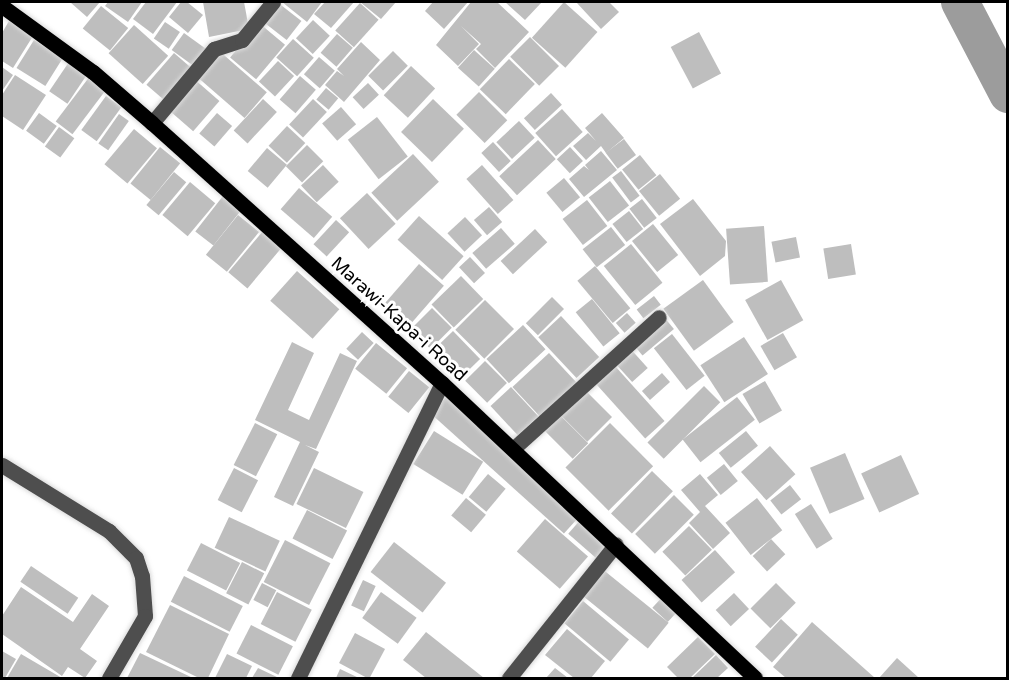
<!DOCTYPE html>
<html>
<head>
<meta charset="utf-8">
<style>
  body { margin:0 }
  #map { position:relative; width:1009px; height:680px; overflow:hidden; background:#fff; font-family:"Varela Round",sans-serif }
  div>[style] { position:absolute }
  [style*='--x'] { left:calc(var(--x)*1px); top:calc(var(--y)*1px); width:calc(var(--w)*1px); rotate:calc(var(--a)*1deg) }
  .river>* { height:38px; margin:-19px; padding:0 19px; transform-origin:19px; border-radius:19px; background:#9c9c9c }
  .building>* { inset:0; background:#bebebe; transform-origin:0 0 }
  .roads { filter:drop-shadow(0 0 2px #dbdbdb) drop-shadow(0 0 2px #dbdbdb) }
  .minor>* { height:15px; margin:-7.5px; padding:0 7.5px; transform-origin:7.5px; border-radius:7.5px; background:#4e4e4e }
  .major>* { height:15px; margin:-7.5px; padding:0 7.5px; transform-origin:7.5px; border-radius:7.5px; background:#000 }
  span { translate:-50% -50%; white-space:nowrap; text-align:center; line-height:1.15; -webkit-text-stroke:6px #fff; paint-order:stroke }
  .street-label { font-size:18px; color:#000 }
  .frame { position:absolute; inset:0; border:3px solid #000; pointer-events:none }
</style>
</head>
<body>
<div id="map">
  <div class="river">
    <i style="--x:960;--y:2;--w:104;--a:62.4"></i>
  </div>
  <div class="building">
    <i style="clip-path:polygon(70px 2px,100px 2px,87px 17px)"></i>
    <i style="clip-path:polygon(108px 2px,142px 2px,128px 22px,105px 6px)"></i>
    <i style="clip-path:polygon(146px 2px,177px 2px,153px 34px,133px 19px)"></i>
    <i style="clip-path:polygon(181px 2px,187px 2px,203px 15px,188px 33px,169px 17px)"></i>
    <i style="clip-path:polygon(203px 2px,244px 2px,249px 29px,209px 37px)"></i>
    <i style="left:277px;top:2px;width:31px;height:24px;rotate:38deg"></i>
    <i style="clip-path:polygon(282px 2px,322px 2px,307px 22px)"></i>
    <i style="clip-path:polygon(325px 2px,354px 2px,331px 28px,314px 14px)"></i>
    <i style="clip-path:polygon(360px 2px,396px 2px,381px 19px)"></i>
    <i style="clip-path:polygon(433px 2px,468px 2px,444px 29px,425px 11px)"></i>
    <i style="clip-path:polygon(471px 2px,497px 2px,529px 32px,495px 68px,476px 49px,481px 44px,461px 26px,479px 44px,458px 66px,436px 45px)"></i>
    <i style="clip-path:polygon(505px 2px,542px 2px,525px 20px)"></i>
    <i style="left:564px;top:2px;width:45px;height:48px;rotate:42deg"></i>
    <i style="clip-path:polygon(576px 2px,609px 2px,619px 12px,601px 29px)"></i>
    <i style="left:360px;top:3px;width:25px;height:37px;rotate:42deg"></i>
    <i style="left:101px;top:6px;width:35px;height:29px;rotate:39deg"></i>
    <i style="left:313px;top:20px;width:23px;height:25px;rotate:43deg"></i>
    <i style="clip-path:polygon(9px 21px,33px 36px,13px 68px,2px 61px,2px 33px)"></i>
    <i style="left:165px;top:22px;width:18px;height:20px;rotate:34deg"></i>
    <i style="left:259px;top:23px;width:34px;height:45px;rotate:40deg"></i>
    <i style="left:134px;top:25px;width:46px;height:38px;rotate:42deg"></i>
    <i style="left:699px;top:32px;width:47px;height:32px;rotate:62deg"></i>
    <i style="left:184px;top:33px;width:29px;height:21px;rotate:36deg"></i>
    <i style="left:337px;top:34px;width:21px;height:25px;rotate:41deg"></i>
    <i style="left:530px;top:37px;width:41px;height:28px;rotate:45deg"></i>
    <i style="left:293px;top:39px;width:28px;height:25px;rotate:42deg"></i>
    <i style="left:34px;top:40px;width:34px;height:33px;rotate:32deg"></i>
    <i style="clip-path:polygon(361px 42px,380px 60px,344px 102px,325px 85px,337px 71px,344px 76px,337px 69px)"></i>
    <i style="left:217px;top:49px;width:66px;height:34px;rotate:41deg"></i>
    <i style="left:474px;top:50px;width:28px;height:24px;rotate:42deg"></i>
    <i style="left:393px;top:51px;width:21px;height:35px;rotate:45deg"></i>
    <i style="left:174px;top:53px;width:28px;height:42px;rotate:41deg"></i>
    <i style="left:319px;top:57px;width:21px;height:23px;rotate:41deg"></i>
    <i style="left:71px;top:59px;width:22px;height:39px;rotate:34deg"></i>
    <i style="left:509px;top:59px;width:36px;height:42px;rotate:44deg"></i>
    <i style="left:278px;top:61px;width:22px;height:28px;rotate:43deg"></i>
    <i style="left:411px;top:66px;width:33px;height:40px;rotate:43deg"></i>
    <i style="clip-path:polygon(2px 67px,13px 75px,2px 91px)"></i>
    <i style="clip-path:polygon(15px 75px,46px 95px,23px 130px,2px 116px,2px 95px)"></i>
    <i style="left:90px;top:76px;width:21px;height:57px;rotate:37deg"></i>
    <i style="left:300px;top:76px;width:21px;height:31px;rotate:41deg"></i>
    <i style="left:193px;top:78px;width:35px;height:40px;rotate:41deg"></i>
    <i style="left:368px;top:83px;width:16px;height:21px;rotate:47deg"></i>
    <i style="left:326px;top:88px;width:16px;height:15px;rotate:40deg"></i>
    <i style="left:479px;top:92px;width:40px;height:32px;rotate:45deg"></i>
    <i style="left:551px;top:93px;width:16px;height:37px;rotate:47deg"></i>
    <i style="left:106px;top:96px;width:19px;height:42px;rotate:36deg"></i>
    <i style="left:263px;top:99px;width:19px;height:43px;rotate:43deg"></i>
    <i style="left:313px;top:99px;width:19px;height:35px;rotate:43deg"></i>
    <i style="left:433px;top:99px;width:43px;height:46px;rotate:44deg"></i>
    <i style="left:341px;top:107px;width:23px;height:25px;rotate:49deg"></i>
    <i style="left:562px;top:109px;width:31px;height:36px;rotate:48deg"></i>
    <i style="left:39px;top:113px;width:22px;height:22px;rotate:36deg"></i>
    <i style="left:217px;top:113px;width:20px;height:27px;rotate:41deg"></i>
    <i style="clip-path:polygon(602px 113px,624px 138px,606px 153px,601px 146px,586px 160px,573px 146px,588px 133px,596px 141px,585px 128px)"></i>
    <i style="left:119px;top:114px;width:12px;height:36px;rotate:35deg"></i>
    <i style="left:377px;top:117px;width:50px;height:37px;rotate:52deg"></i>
    <i style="left:519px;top:121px;width:23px;height:31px;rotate:47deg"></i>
    <i style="left:287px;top:126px;width:25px;height:27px;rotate:43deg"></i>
    <i style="left:59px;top:127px;width:19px;height:24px;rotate:36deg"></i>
    <i style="left:134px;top:129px;width:30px;height:46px;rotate:40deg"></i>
    <i style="left:624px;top:139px;width:20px;height:23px;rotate:53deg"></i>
    <i style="left:538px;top:140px;width:26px;height:53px;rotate:47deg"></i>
    <i style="left:493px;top:142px;width:26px;height:16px;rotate:47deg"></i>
    <i style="left:307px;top:145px;width:23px;height:30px;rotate:45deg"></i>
    <i style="left:160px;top:147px;width:26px;height:47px;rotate:39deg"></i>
    <i style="left:570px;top:147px;width:19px;height:18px;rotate:47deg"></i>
    <i style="left:267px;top:148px;width:26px;height:30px;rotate:40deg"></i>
    <i style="clip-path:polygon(601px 151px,617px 170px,584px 197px,569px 179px,584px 166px,589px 170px,585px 165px)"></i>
    <i style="left:413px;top:154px;width:38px;height:57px;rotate:47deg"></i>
    <i style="left:640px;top:155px;width:26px;height:23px;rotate:51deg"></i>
    <i style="left:323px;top:165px;width:23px;height:30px;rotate:47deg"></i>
    <i style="left:482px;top:165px;width:47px;height:21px;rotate:48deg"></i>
    <i style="left:621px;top:171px;width:31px;height:11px;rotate:53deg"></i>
    <i style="left:174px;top:172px;width:16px;height:43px;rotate:40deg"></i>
    <i style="left:660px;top:174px;width:32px;height:27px;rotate:51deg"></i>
    <i style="left:564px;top:178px;width:25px;height:23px;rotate:50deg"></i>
    <i style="left:610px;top:181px;width:31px;height:27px;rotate:52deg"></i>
    <i style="left:190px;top:182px;width:33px;height:43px;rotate:40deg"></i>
    <i style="left:299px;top:188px;width:44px;height:28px;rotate:41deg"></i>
    <i style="left:367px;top:193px;width:42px;height:37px;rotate:47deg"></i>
    <i style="left:223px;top:196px;width:23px;height:45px;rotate:38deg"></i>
    <i style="left:642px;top:199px;width:24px;height:16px;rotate:52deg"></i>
    <i style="clip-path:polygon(693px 199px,726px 241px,725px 256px,700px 276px,660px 224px)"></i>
    <i style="left:587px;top:200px;width:33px;height:31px;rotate:52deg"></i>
    <i style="left:489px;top:207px;width:20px;height:20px;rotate:49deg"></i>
    <i style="left:629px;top:211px;width:23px;height:21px;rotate:52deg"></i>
    <i style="left:238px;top:215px;width:27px;height:51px;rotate:39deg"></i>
    <i style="left:419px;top:216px;width:60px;height:32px;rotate:42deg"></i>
    <i style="left:465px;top:217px;width:25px;height:24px;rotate:47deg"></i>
    <i style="left:336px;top:220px;width:18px;height:33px;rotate:43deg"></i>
    <i style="left:653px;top:224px;width:40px;height:27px;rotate:51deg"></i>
    <i style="left:764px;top:226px;width:56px;height:38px;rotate:86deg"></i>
    <i style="left:611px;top:227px;width:23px;height:36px;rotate:52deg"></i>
    <i style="left:501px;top:228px;width:21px;height:38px;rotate:49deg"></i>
    <i style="left:535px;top:229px;width:18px;height:47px;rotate:47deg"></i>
    <i style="left:263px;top:231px;width:25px;height:54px;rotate:40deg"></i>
    <i style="left:796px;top:237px;width:21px;height:25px;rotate:79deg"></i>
    <i style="left:631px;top:244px;width:50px;height:35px;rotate:51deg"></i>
    <i style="left:851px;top:244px;width:31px;height:28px;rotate:81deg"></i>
    <i style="left:470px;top:257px;width:22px;height:15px;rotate:47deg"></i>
    <i style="left:419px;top:264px;width:33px;height:55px;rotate:41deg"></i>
    <i style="left:595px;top:266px;width:55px;height:23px;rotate:50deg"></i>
    <i style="left:297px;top:271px;width:57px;height:40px;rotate:42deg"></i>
    <i style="left:461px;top:276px;width:32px;height:41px;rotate:46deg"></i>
    <i style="left:703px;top:280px;width:52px;height:49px;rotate:54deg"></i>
    <i style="left:781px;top:280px;width:46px;height:41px;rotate:61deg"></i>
    <i style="left:654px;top:296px;width:11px;height:22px;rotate:52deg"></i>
    <i style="left:552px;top:297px;width:17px;height:37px;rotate:45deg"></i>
    <i style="left:592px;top:299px;width:44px;height:21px;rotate:51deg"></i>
    <i style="left:485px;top:300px;width:41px;height:42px;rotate:45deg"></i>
    <i style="left:432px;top:308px;width:28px;height:30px;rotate:45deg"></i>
    <i style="left:627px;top:313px;width:13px;height:15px;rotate:48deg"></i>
    <i style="left:561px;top:316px;width:56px;height:31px;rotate:47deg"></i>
    <i style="left:663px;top:316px;width:17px;height:41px;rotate:50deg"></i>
    <i style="left:523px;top:325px;width:33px;height:50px;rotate:47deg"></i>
    <i style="left:453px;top:331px;width:39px;height:24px;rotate:46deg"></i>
    <i style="left:362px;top:332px;width:16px;height:23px;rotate:43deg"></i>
    <i style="left:783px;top:333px;width:28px;height:26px;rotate:60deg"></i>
    <i style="left:672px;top:334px;width:53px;height:23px;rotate:52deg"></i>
    <i style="left:744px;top:337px;width:44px;height:52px;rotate:57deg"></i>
    <i style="clip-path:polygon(292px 342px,314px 353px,288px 410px,309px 420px,340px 353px,357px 361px,316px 449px,305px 445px,319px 452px,293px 506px,274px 497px,300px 442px,255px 420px)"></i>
    <i style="left:376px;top:343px;width:40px;height:33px;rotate:39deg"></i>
    <i style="left:627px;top:345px;width:31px;height:21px;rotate:48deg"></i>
    <i style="left:549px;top:353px;width:41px;height:50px;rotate:47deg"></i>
    <i style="left:485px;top:361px;width:31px;height:28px;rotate:45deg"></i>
    <i style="left:615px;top:366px;width:74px;height:26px;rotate:48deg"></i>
    <i style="left:409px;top:371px;width:26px;height:33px;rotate:39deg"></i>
    <i style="left:662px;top:373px;width:12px;height:27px;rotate:48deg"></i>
    <i style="left:765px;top:381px;width:34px;height:26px;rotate:60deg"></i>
    <i style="left:704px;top:386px;width:23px;height:80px;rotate:45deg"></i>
    <i style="left:511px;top:387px;width:40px;height:28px;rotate:47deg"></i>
    <i style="left:583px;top:388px;width:41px;height:35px;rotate:45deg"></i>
    <i style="left:447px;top:396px;width:179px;height:24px;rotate:42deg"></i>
    <i style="left:737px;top:397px;width:29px;height:69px;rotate:52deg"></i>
    <i style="left:555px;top:410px;width:47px;height:22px;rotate:45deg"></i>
    <i style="left:255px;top:423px;width:25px;height:47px;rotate:27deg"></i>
    <i style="left:610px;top:423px;width:61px;height:63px;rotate:45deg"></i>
    <i style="left:434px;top:431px;width:58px;height:39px;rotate:32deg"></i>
    <i style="left:746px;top:431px;width:19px;height:35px;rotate:51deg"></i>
    <i style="left:770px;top:446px;width:38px;height:39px;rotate:48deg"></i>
    <i style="left:845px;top:453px;width:50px;height:38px;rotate:67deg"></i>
    <i style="left:901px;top:455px;width:43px;height:44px;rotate:65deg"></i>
    <i style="left:724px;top:464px;width:22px;height:22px;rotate:51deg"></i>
    <i style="left:234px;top:468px;width:27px;height:36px;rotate:27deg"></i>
    <i style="left:314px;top:468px;width:55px;height:40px;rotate:26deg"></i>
    <i style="left:652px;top:471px;width:29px;height:59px;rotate:44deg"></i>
    <i style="left:488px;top:474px;width:23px;height:30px;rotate:40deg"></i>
    <i style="clip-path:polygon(700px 474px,718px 495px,705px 506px,730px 533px,713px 549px,689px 523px,700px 512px,681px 490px)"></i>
    <i style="left:790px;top:485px;width:18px;height:25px;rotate:52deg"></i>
    <i style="left:674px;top:495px;width:28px;height:55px;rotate:45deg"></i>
    <i style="left:466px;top:498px;width:26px;height:23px;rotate:40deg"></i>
    <i style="left:757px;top:498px;width:41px;height:40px;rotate:52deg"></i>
    <i style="left:811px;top:504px;width:41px;height:19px;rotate:58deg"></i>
    <i style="left:307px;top:510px;width:45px;height:32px;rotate:27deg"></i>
    <i style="left:229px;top:517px;width:56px;height:34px;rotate:25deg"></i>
    <i style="left:582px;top:518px;width:38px;height:21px;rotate:41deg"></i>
    <i style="left:545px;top:519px;width:57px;height:43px;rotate:41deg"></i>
    <i style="left:689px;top:526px;width:33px;height:37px;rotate:46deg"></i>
    <i style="left:771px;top:539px;width:21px;height:25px;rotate:47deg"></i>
    <i style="left:285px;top:540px;width:51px;height:47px;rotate:27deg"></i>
    <i style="left:394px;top:542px;width:66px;height:38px;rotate:38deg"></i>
    <i style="left:201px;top:543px;width:44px;height:31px;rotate:27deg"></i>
    <i style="left:715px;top:550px;width:30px;height:45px;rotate:48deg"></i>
    <i style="left:242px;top:562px;width:25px;height:35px;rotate:27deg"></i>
    <i style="left:31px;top:566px;width:57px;height:19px;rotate:34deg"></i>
    <i style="left:601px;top:568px;width:87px;height:33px;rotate:39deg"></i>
    <i style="left:184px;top:576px;width:66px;height:29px;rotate:27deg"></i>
    <i style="left:363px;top:580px;width:14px;height:28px;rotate:25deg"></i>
    <i style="left:262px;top:583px;width:16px;height:19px;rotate:27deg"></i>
    <i style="left:776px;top:583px;width:28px;height:36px;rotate:45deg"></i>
    <i style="clip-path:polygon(21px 587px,73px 622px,92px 594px,109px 606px,80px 649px,97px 661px,85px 678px,68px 667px,62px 676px,2px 634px,2px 616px)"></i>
    <i style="left:277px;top:592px;width:39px;height:36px;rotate:27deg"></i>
    <i style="left:381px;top:592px;width:44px;height:32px;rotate:36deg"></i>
    <i style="left:666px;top:593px;width:21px;height:20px;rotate:43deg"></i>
    <i style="left:734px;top:593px;width:22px;height:25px;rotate:47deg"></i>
    <i style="left:583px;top:601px;width:60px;height:29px;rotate:40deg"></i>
    <i style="clip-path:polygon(170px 605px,229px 634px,208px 678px,199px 678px,146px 652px)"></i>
    <i style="left:781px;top:619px;width:23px;height:38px;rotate:43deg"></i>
    <i style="clip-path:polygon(812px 622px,875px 678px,786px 678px,773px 667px)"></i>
    <i style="left:251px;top:625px;width:47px;height:32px;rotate:27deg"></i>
    <i style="clip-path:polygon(567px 629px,605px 661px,591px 678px,574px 678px,545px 655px)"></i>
    <i style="clip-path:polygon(426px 632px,484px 678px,426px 678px,403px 660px)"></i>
    <i style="left:355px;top:633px;width:34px;height:34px;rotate:28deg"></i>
    <i style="clip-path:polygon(698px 637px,715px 654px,690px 678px,678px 678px,667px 667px)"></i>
    <i style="clip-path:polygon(2px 651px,16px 659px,5px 678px,2px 678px)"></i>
    <i style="clip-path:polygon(140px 653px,193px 678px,127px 678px)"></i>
    <i style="clip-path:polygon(21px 654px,62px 678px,7px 678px)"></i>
    <i style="clip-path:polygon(227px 654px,252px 666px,246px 678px,215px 678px)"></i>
    <i style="clip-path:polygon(716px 655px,728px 668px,717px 678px,692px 678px)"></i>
    <i style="clip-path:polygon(897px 658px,919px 678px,879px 678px)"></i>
    <i style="clip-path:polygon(258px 668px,279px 678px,252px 678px)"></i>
    <i style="clip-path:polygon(555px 668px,568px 678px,546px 678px)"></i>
    <i style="clip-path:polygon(340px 669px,359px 678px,336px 678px)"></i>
  </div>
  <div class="roads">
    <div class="minor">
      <i style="--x:152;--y:123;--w:97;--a:-50"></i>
      <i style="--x:214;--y:49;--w:29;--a:-18"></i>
      <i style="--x:242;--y:40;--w:49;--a:-50.8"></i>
      <i style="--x:514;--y:448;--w:195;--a:-42.1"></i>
      <i style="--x:2;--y:465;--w:126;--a:31.7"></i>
      <i style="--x:109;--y:531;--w:38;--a:45"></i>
      <i style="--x:136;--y:558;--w:19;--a:72"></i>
      <i style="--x:142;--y:576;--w:40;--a:85.7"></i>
      <i style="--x:145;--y:616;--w:72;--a:120.1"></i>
      <i style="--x:298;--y:678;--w:328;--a:-64"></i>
      <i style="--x:509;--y:678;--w:171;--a:-51.4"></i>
    </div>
    <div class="major">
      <i style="--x:2;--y:6;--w:112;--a:36"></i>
      <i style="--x:93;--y:72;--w:78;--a:40.8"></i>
      <i style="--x:152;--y:123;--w:389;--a:41.9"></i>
      <i style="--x:442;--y:383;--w:430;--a:43.3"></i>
    </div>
  </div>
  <div class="street-label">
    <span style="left:399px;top:319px;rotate:42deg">Marawi-Kapa-i Road</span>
  </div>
  <div class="frame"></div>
</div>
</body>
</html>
